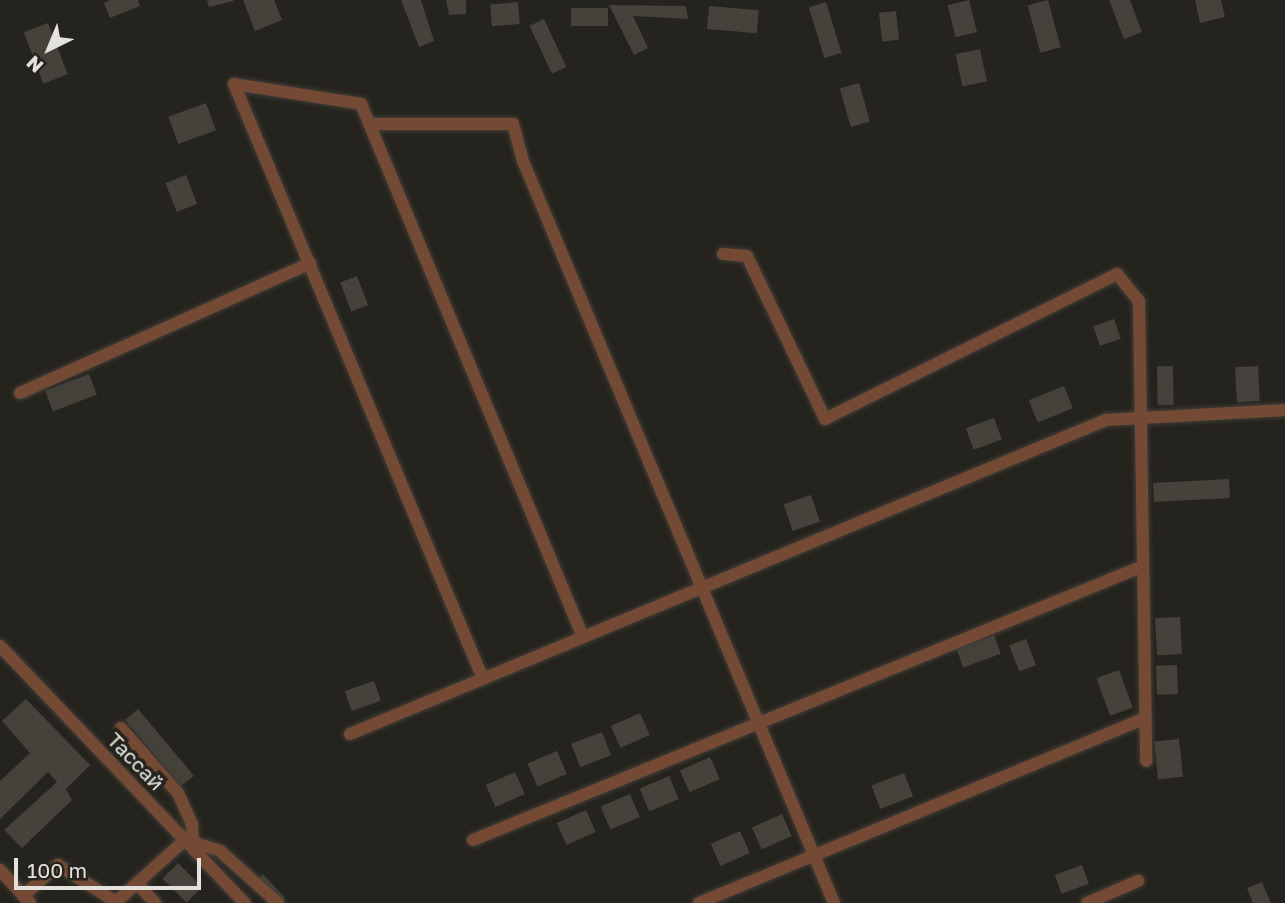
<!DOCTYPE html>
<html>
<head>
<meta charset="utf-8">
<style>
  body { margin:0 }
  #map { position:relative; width:1285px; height:903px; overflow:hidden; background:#25231d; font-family:"Golos Text",sans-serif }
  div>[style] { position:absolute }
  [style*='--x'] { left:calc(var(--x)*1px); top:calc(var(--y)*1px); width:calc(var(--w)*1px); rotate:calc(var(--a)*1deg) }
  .building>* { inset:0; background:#44423b; transform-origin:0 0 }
  .roads { filter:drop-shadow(0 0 2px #403e38) drop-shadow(0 0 2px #403e38) }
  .minor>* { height:12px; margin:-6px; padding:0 6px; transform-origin:6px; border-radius:6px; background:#754a34 }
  span { translate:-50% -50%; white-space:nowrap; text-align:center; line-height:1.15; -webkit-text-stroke:7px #25231d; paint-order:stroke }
  .street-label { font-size:21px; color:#e3e2dd }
  .north { position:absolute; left:14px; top:14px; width:70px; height:70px; -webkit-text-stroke:5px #25231d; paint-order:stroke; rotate:223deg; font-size:19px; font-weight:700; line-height:28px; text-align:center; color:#e3e2dd }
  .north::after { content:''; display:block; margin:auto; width:24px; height:32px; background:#e3e2dd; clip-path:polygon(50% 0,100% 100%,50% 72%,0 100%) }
  .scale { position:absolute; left:14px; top:858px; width:187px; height:32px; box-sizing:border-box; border:4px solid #e3e2dd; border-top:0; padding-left:9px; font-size:21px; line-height:24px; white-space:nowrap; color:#e3e2dd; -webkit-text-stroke:5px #25231d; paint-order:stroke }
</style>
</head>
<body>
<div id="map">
  <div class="building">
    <i style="clip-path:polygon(111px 0,138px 0,140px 6px,110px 18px,104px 3px)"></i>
    <i style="clip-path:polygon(207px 0,233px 0,234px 1px,209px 7px)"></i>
    <i style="clip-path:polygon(243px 0,274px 0,282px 20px,255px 31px)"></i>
    <i style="clip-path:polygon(401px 0,421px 0,434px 41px,419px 47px)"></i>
    <i style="clip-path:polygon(446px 0,466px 0,466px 14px,449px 15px)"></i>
    <i style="left:969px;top:0;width:33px;height:22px;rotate:76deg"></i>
    <i style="left:1048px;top:0;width:49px;height:21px;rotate:75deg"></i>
    <i style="clip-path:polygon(1109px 0,1130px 0,1142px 32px,1124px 39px)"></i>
    <i style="clip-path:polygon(1195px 0,1221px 0,1225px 17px,1200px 23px)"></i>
    <i style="left:518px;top:2px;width:22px;height:28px;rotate:85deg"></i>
    <i style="left:826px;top:2px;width:53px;height:18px;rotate:73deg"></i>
    <i style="clip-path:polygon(609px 5px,686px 6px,688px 19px,633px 16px,648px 48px,634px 55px)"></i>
    <i style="left:709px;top:6px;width:50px;height:23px;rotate:5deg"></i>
    <i style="left:571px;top:8px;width:37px;height:18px"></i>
    <i style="left:896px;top:11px;width:29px;height:17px;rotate:84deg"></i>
    <i style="left:544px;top:19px;width:53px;height:16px;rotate:65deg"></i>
    <i style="left:48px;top:23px;width:55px;height:26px;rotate:69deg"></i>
    <i style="left:980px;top:49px;width:33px;height:25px;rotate:78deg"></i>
    <i style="left:859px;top:83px;width:40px;height:20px;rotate:74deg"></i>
    <i style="left:206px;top:103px;width:29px;height:40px;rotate:70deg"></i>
    <i style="left:186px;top:175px;width:31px;height:22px;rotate:69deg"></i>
    <i style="left:357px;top:276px;width:31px;height:18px;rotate:69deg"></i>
    <i style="left:1114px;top:319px;width:21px;height:22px;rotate:71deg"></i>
    <i style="left:1173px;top:366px;width:39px;height:16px;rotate:89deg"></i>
    <i style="left:1258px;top:366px;width:35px;height:23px;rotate:87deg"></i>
    <i style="left:89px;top:374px;width:22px;height:47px;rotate:69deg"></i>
    <i style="left:1064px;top:386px;width:24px;height:38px;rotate:68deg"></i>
    <i style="left:994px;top:418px;width:23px;height:30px;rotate:70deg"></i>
    <i style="left:1229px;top:479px;width:19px;height:76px;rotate:87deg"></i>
    <i style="left:811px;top:495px;width:28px;height:29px;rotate:71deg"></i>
    <i style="left:1180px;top:617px;width:37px;height:25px;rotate:87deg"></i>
    <i style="left:994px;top:635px;width:20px;height:40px;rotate:70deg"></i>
    <i style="left:1026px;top:639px;width:28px;height:18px;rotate:69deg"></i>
    <i style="left:1177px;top:665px;width:29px;height:21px;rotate:88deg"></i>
    <i style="left:1119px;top:670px;width:40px;height:24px;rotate:70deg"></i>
    <i style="left:374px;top:681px;width:21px;height:31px;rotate:71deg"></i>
    <i style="clip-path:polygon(26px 699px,90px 765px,66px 789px,72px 800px,22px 848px,4px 830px,57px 782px,48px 772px,0 819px,0 781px,30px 753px,2px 721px)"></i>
    <i style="left:138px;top:709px;width:87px;height:17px;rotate:50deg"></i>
    <i style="left:640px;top:713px;width:24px;height:32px;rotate:66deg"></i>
    <i style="left:602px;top:732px;width:25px;height:33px;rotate:69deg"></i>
    <i style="left:1179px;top:739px;width:38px;height:25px;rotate:84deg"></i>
    <i style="left:557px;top:751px;width:25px;height:32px;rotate:67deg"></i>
    <i style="left:710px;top:757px;width:24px;height:33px;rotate:66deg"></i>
    <i style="left:515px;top:772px;width:24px;height:32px;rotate:66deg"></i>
    <i style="left:904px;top:773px;width:25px;height:35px;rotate:69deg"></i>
    <i style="left:669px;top:776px;width:25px;height:32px;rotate:67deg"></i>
    <i style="left:630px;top:794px;width:25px;height:32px;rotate:67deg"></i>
    <i style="left:586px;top:810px;width:24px;height:32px;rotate:66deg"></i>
    <i style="left:782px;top:814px;width:24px;height:33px;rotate:66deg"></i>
    <i style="left:740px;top:831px;width:24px;height:32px;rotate:66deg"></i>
    <i style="left:178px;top:863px;width:34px;height:22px;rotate:45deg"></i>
    <i style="left:1082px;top:865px;width:20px;height:29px;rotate:70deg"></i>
    <i style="clip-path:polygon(263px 874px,285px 898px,280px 903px,254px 882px)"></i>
    <i style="clip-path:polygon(1262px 882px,1271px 903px,1253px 903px,1247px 888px)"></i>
  </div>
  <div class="roads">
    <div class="minor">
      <i style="--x:234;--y:84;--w:129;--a:8.9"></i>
      <i style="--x:361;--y:104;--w:577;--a:67.39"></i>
      <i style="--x:234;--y:84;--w:645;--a:67.29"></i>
      <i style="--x:369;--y:124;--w:144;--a:0"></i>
      <i style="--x:513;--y:124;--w:38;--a:75"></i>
      <i style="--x:523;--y:161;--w:805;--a:67.26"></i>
      <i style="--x:723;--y:254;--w:24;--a:5"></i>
      <i style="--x:747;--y:256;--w:181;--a:64.4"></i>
      <i style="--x:825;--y:419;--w:326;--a:-26.4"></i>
      <i style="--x:1117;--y:274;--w:35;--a:51"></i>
      <i style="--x:1139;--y:301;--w:460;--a:89.1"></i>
      <i style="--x:20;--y:393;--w:318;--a:-24.1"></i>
      <i style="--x:0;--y:646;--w:355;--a:46.4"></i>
      <i style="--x:121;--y:728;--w:86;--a:48.8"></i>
      <i style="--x:178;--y:793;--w:34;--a:66"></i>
      <i style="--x:192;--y:824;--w:18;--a:87"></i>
      <i style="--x:350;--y:734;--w:819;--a:-22.56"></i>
      <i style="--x:1106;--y:420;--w:179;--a:-3.2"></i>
      <i style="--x:473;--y:840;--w:724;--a:-22.24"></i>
      <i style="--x:0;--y:870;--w:45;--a:47.7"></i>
      <i style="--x:137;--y:883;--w:27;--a:48"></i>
      <i style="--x:23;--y:896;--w:47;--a:-41.5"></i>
      <i style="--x:58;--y:865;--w:69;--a:32.5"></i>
      <i style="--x:115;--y:903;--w:94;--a:-42"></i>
      <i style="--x:185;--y:840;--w:37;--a:17"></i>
      <i style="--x:220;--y:851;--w:78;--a:41.9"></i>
      <i style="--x:699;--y:903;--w:483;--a:-22.5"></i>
      <i style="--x:1087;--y:903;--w:56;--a:-23.3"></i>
    </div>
  </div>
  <div class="street-label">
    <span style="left:136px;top:761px;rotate:46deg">Тассай</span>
  </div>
  <div class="north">N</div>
  <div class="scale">100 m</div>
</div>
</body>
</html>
